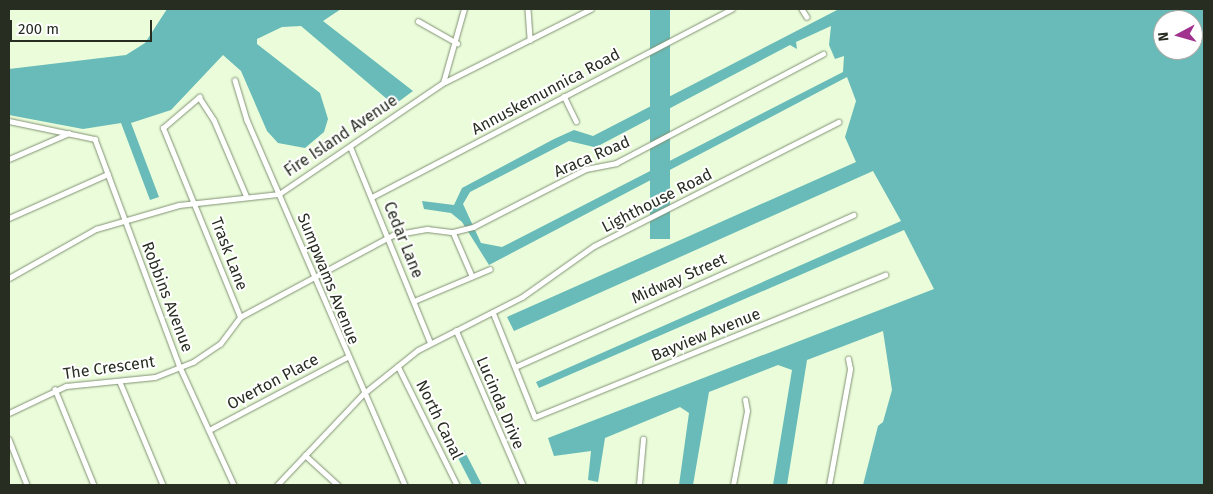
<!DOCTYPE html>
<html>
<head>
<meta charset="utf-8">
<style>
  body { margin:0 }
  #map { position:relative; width:1213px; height:494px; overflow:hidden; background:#eafcda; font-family:"Fira Sans",sans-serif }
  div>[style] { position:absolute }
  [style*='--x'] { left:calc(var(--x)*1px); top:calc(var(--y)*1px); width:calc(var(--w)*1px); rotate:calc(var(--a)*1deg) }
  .water>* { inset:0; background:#68bbb8; transform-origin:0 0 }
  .roads { filter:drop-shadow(0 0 1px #819273) drop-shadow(0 0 1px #819273) }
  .minor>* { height:4.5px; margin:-2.25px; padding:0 2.25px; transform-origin:2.25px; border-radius:2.25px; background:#fff }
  span { translate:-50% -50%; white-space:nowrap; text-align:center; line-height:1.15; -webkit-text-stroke:4px #fff; paint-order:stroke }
  .street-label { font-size:16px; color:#272d21 }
  .frame { position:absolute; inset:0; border:10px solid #272d21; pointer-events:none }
  .north { position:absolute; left:1153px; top:10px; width:50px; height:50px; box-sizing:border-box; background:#fff; border:1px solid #a9aba6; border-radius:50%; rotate:264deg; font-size:14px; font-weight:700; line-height:20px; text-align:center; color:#272d21 }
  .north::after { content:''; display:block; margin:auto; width:18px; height:22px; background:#a1318f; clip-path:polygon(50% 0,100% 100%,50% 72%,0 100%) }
  .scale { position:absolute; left:10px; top:20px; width:142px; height:22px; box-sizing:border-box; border:2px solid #272d21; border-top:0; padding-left:6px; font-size:15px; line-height:18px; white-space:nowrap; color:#272d21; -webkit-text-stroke:4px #fff; paint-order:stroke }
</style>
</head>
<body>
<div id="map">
  <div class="water">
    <i style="clip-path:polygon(167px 9px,341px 9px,323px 21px,413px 91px,394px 105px,301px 26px,282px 27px,257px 39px,257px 44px,320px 93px,328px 119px,324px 132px,305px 148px,278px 143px,267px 131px,241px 71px,223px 55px,171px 110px,131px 123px,159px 197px,150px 200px,121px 123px,83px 129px,9px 115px,9px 69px,126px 55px,145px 43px)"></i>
    <i style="left:650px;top:9px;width:20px;height:230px"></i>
    <i style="clip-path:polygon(evenodd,839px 9px,1204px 9px,1204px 485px,863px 485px,878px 426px,883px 422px,892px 390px,883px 331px,807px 360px,787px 485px,773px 485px,792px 370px,778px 365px,709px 392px,693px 485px,679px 485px,689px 413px,680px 407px,605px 438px,598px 482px,588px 480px,591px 451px,554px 456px,548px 438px,934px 289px,904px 230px,539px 388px,536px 382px,901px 221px,873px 171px,514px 331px,507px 317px,856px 162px,845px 137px,856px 101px,847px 77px,489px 265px,462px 222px,451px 213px,424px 209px,422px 201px,454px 205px,462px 188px,554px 139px,574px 130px,593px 136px,839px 9px,1163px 20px,1193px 20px,1193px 50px,1163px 50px,1163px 20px,839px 9px,831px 26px,829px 45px,835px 59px,844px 56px,843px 72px,502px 247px,481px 243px,463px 204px,470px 192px,569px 141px,594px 147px,600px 145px,790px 45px,797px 49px,796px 42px,831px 26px)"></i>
    <i style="clip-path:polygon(464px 450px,482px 485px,472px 485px,457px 456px)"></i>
  </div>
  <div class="roads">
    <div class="minor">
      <i style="--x:528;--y:9;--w:31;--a:86"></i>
      <i style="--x:802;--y:9;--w:9;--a:58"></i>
      <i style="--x:418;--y:21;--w:45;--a:29.4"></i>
      <i style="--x:235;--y:80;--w:42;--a:73.3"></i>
      <i style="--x:247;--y:120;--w:398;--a:66.6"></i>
      <i style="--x:445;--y:82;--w:163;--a:-26.6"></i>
      <i style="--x:564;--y:96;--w:28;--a:64"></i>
      <i style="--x:9;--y:121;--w:88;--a:11.8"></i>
      <i style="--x:95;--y:139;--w:243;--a:69.6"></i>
      <i style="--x:180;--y:367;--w:130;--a:65.4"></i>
      <i style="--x:351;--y:148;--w:209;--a:67.8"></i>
      <i style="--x:9;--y:159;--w:65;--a:-23.4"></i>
      <i style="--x:372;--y:197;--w:406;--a:-27.6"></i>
      <i style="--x:9;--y:218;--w:108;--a:-24"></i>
      <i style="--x:453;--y:232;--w:48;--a:66.6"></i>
      <i style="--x:9;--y:278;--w:100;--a:-29.4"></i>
      <i style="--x:96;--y:229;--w:86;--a:-16.1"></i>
      <i style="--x:179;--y:205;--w:101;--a:-6.3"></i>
      <i style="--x:279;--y:194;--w:198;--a:-34.1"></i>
      <i style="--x:443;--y:83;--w:77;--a:-74.2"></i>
      <i style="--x:414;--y:301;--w:82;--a:-22.8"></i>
      <i style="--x:493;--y:312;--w:113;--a:68.2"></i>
      <i style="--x:535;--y:417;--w:378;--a:-22.1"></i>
      <i style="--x:240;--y:317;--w:204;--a:-112.2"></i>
      <i style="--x:163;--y:128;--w:48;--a:-40.7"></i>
      <i style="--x:199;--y:97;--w:27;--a:57"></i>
      <i style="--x:214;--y:120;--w:82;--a:66.9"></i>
      <i style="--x:456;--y:330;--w:169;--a:66.6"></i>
      <i style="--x:398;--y:366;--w:133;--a:63.6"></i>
      <i style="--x:515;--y:367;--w:371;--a:-24.2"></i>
      <i style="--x:120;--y:382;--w:112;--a:67.3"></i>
      <i style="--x:55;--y:389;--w:104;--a:67.9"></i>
      <i style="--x:9;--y:413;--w:63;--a:-25.3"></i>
      <i style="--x:66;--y:386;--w:89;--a:-5.8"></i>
      <i style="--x:155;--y:377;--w:41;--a:-21.5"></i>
      <i style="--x:193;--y:362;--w:32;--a:-34"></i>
      <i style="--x:220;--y:344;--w:34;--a:-53"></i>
      <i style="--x:240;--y:317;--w:174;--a:-28.2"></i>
      <i style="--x:393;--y:235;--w:35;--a:-10"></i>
      <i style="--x:427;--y:229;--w:26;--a:7"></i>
      <i style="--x:453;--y:232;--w:21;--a:-14"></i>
      <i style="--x:473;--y:227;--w:127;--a:-27.2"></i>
      <i style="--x:586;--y:169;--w:31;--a:-11"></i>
      <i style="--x:616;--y:163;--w:234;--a:-27.8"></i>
      <i style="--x:211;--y:429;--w:154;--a:-27.9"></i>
      <i style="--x:9;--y:439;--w:49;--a:68.6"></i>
      <i style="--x:305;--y:455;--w:45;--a:42.3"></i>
      <i style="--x:277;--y:485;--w:125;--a:-46.6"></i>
      <i style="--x:363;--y:394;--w:70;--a:-38.7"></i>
      <i style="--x:418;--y:350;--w:117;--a:-27"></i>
      <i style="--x:522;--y:297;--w:88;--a:-35.3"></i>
      <i style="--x:594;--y:246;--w:274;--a:-26.9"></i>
      <i style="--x:639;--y:485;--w:46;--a:-85"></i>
      <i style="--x:733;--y:485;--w:75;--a:-79.3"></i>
      <i style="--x:747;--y:411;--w:11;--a:-100"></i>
      <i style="--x:829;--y:485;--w:118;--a:-79.7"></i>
      <i style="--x:850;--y:369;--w:10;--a:-101"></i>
    </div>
  </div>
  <div class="street-label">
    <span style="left:546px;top:92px;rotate:-28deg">Annuskemunnica Road</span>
    <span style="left:341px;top:136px;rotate:-34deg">Fire Island Avenue</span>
    <span style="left:592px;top:157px;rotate:-23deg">Araca Road</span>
    <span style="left:657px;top:201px;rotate:-27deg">Lighthouse Road</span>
    <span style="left:403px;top:240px;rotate:68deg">Cedar Lane</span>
    <span style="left:229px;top:254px;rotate:69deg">Trask Lane</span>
    <span style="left:328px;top:279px;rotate:68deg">Sumpwams Avenue</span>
    <span style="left:679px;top:279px;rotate:-24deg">Midway Street</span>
    <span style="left:167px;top:297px;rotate:69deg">Robbins Avenue</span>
    <span style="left:706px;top:335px;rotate:-22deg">Bayview Avenue</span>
    <span style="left:109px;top:368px;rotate:-8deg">The Crescent</span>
    <span style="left:273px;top:382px;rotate:-28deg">Overton Place</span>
    <span style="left:500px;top:403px;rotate:67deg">Lucinda Drive</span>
    <span style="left:439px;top:420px;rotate:64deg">North Canal</span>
  </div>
  <div class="frame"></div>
  <div class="north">N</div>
  <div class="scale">200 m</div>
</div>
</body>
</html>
